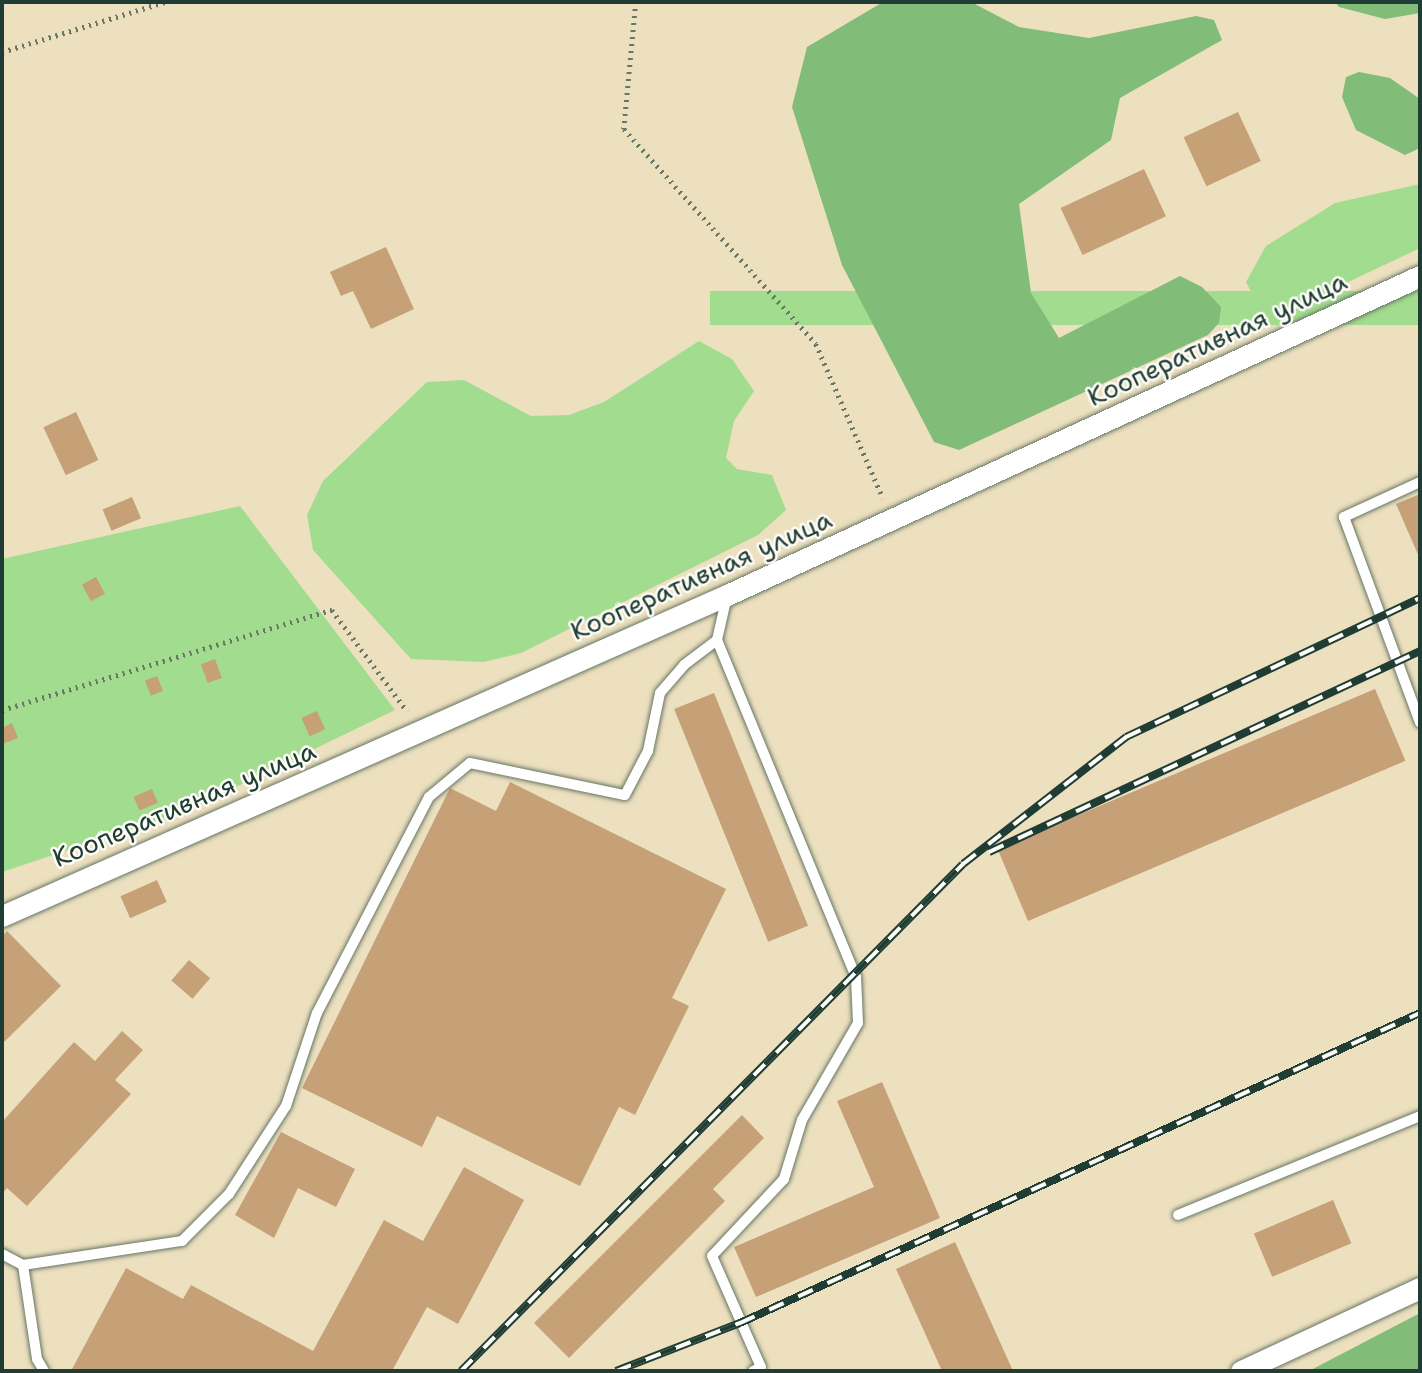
<!DOCTYPE html>
<html>
<head>
<meta charset="utf-8">
<style>
  body { margin:0 }
  #map { position:relative; width:1422px; height:1373px; overflow:hidden; background:#ece0bf; font-family:"Shantell Sans",sans-serif }
  div>[style] { position:absolute }
  [style*='--x'] { left:calc(var(--x)*1px); top:calc(var(--y)*1px); width:calc(var(--w)*1px); rotate:calc(var(--a)*1deg) }
  .green>* { inset:0; background:#a2dc8e; transform-origin:0 0 }
  .forest>* { inset:0; background:#81bc79 }
  .building>* { inset:0; background:#c6a077; transform-origin:0 0 }
  .path>* { height:4.5px; margin-top:-2.25px; transform-origin:0; background:repeating-linear-gradient(90deg,#677665 0 2px,transparent 0 7px) }
  .roads { filter:drop-shadow(0 0 2px #677665) drop-shadow(0 0 2px #677665) }
  .lane>* { height:10px; margin:-5px; padding:0 5px; transform-origin:5px; border-radius:5px; background:#fff }
  .street>* { height:21px; margin:-10.5px; padding:0 10.5px; transform-origin:10.5px; border-radius:10.5px; background:#fff }
  .rail>* { height:8px; margin-top:-4px; transform-origin:0; background:repeating-linear-gradient(90deg,#fdfcf7 0 16px,#1f3d34 0 32px); box-sizing:border-box; border-block:2px solid #1f3d34 }
  span { translate:-50% -50%; white-space:nowrap; text-align:center; line-height:1.15; -webkit-text-stroke:5px #fdfcf7; paint-order:stroke }
  .street-label { font-size:26px; color:#1f3d34 }
  .frame { position:absolute; inset:0; border:4px solid #1f3d34; pointer-events:none }
</style>
</head>
<body>
<div id="map">
  <div class="green">
    <i style="clip-path:polygon(1420px 184px,1420px 248px,1266px 321px,1246px 282px,1266px 246px,1335px 203px)"></i>
    <i style="left:1420px;top:291px;width:34px;height:710px;rotate:90deg"></i>
    <i style="clip-path:polygon(699px 341px,732px 359px,754px 391px,734px 421px,726px 458px,737px 469px,772px 475px,786px 510px,758px 535px,521px 653px,484px 662px,411px 659px,313px 550px,307px 515px,323px 481px,427px 382px,464px 380px,531px 416px,569px 415px,604px 402px)"></i>
    <i style="clip-path:polygon(240px 506px,395px 710px,186px 811px,2px 872px,2px 559px)"></i>
  </div>
  <div class="forest">
    <i style="clip-path:polygon(883px 2px,971px 2px,1019px 27px,1089px 38px,1196px 16px,1214px 20px,1222px 40px,1120px 98px,1111px 140px,1019px 204px,1031px 293px,1059px 338px,1180px 276px,1202px 287px,1221px 307px,1219px 323px,1208px 335px,959px 450px,934px 442px,842px 265px,792px 107px,807px 47px)"></i>
    <i style="clip-path:polygon(1335px 2px,1420px 2px,1420px 13px,1385px 19px,1339px 7px)"></i>
    <i style="clip-path:polygon(1359px 72px,1390px 78px,1420px 99px,1420px 148px,1405px 155px,1356px 130px,1342px 97px,1346px 77px)"></i>
    <i style="clip-path:polygon(1420px 1313px,1420px 1371px,1309px 1371px)"></i>
  </div>
  <div class="building">
    <i style="left:1238px;top:112px;width:54px;height:60px;rotate:65deg"></i>
    <i style="left:1144px;top:169px;width:52px;height:92px;rotate:65deg"></i>
    <i style="clip-path:polygon(386px 247px,414px 309px,371px 329px,353px 291px,341px 296px,330px 272px)"></i>
    <i style="left:76px;top:412px;width:53px;height:36px;rotate:65deg"></i>
    <i style="clip-path:polygon(1420px 494px,1420px 559px,1396px 504px)"></i>
    <i style="left:132px;top:497px;width:23px;height:32px;rotate:67deg"></i>
    <i style="left:96px;top:577px;width:19px;height:16px;rotate:62deg"></i>
    <i style="left:215px;top:659px;width:20px;height:15px;rotate:70deg"></i>
    <i style="left:157px;top:676px;width:16px;height:13px;rotate:68deg"></i>
    <i style="left:1375px;top:689px;width:78px;height:410px;rotate:67deg"></i>
    <i style="left:714px;top:693px;width:251px;height:43px;rotate:68deg"></i>
    <i style="left:317px;top:711px;width:20px;height:17px;rotate:66deg"></i>
    <i style="clip-path:polygon(12px 723px,18px 738px,2px 744px,2px 728px)"></i>
    <i style="clip-path:polygon(510px 782px,726px 889px,672px 998px,689px 1006px,635px 1115px,619px 1107px,580px 1186px,437px 1116px,422px 1147px,302px 1088px,450px 788px,496px 811px)"></i>
    <i style="left:152px;top:789px;width:15px;height:20px;rotate:67deg"></i>
    <i style="left:157px;top:880px;width:24px;height:40px;rotate:66deg"></i>
    <i style="clip-path:polygon(7px 931px,61px 986px,2px 1044px,2px 936px)"></i>
    <i style="left:189px;top:960px;width:28px;height:27px;rotate:41deg"></i>
    <i style="clip-path:polygon(122px 1031px,143px 1050px,115px 1080px,131px 1094px,27px 1206px,7px 1188px,2px 1194px,2px 1122px,74px 1042px,95px 1061px)"></i>
    <i style="clip-path:polygon(882px 1082px,940px 1218px,756px 1297px,734px 1247px,874px 1187px,837px 1101px)"></i>
    <i style="clip-path:polygon(742px 1115px,764px 1138px,713px 1189px,725px 1201px,569px 1358px,534px 1323px)"></i>
    <i style="clip-path:polygon(281px 1132px,355px 1169px,336px 1207px,298px 1188px,274px 1238px,235px 1215px)"></i>
    <i style="clip-path:polygon(464px 1167px,524px 1200px,458px 1324px,427px 1307px,392px 1371px,71px 1371px,126px 1268px,183px 1299px,191px 1285px,313px 1351px,384px 1220px,423px 1241px)"></i>
    <i style="left:1333px;top:1200px;width:47px;height:86px;rotate:67deg"></i>
    <i style="clip-path:polygon(955px 1242px,1013px 1371px,942px 1371px,896px 1269px)"></i>
  </div>
  <div class="path">
    <i style="--x:636;--y:2;--w:128;--a:95.4"></i>
    <i style="--x:624;--y:129;--w:288;--a:48.2"></i>
    <i style="--x:816;--y:344;--w:168;--a:66.5"></i>
    <i style="--x:2;--y:52;--w:170;--a:-17.1"></i>
    <i style="--x:2;--y:710;--w:345;--a:-16.9"></i>
    <i style="--x:332;--y:610;--w:126;--a:53.4"></i>
  </div>
  <div class="roads">
    <div class="lane">
      <i style="--x:1420;--y:482;--w:84;--a:155.3"></i>
      <i style="--x:1344;--y:517;--w:219;--a:69.7"></i>
      <i style="--x:717;--y:640;--w:365;--a:67.6"></i>
      <i style="--x:856;--y:977;--w:46;--a:87.5"></i>
      <i style="--x:858;--y:1023;--w:112;--a:120"></i>
      <i style="--x:802;--y:1120;--w:62;--a:107"></i>
      <i style="--x:784;--y:1179;--w:105;--a:133.1"></i>
      <i style="--x:712;--y:1256;--w:121;--a:66.2"></i>
      <i style="--x:761;--y:1367;--w:9;--a:153"></i>
      <i style="--x:1178;--y:1215;--w:261;--a:-22.2"></i>
      <i style="--x:2;--y:1254;--w:24;--a:28"></i>
      <i style="--x:23;--y:1265;--w:95;--a:81.5"></i>
      <i style="--x:37;--y:1359;--w:14;--a:60"></i>
      <i style="--x:23;--y:1265;--w:161;--a:-8.6"></i>
      <i style="--x:182;--y:1241;--w:66;--a:-45"></i>
      <i style="--x:229;--y:1194;--w:105;--a:-57.1"></i>
      <i style="--x:286;--y:1106;--w:98;--a:-71.6"></i>
      <i style="--x:317;--y:1013;--w:243;--a:-62.6"></i>
      <i style="--x:429;--y:797;--w:53;--a:-39.7"></i>
      <i style="--x:470;--y:763;--w:158;--a:11.7"></i>
      <i style="--x:625;--y:795;--w:50;--a:-62.4"></i>
      <i style="--x:648;--y:751;--w:59;--a:-78.3"></i>
      <i style="--x:660;--y:693;--w:37;--a:-49"></i>
      <i style="--x:684;--y:665;--w:41;--a:-37.1"></i>
      <i style="--x:717;--y:640;--w:45;--a:-77.2"></i>
    </div>
    <div class="street">
      <i style="--x:2;--y:916;--w:793;--a:-23.88"></i>
      <i style="--x:727;--y:595;--w:763;--a:-24.72"></i>
      <i style="--x:1241;--y:1371;--w:197;--a:-24.9"></i>
    </div>
  </div>
  <div class="rail">
    <i style="--x:989;--y:852;--w:476;--a:-25"></i>
    <i style="--x:461;--y:1371;--w:713;--a:-45.28"></i>
    <i style="--x:963;--y:864;--w:207;--a:-37.9"></i>
    <i style="--x:1126;--y:737;--w:325;--a:-25.3"></i>
    <i style="--x:616;--y:1371;--w:133;--a:-21.2"></i>
    <i style="--x:740;--y:1323;--w:747;--a:-24.51"></i>
  </div>
  <div class="street-label">
    <span style="left:1217px;top:339px;rotate:-25deg">Кооперативная улица</span>
    <span style="left:701px;top:575px;rotate:-24deg">Кооперативная улица</span>
    <span style="left:184px;top:804px;rotate:-23deg">Кооперативная улица</span>
  </div>
  <div class="frame"></div>
</div>
</body>
</html>
